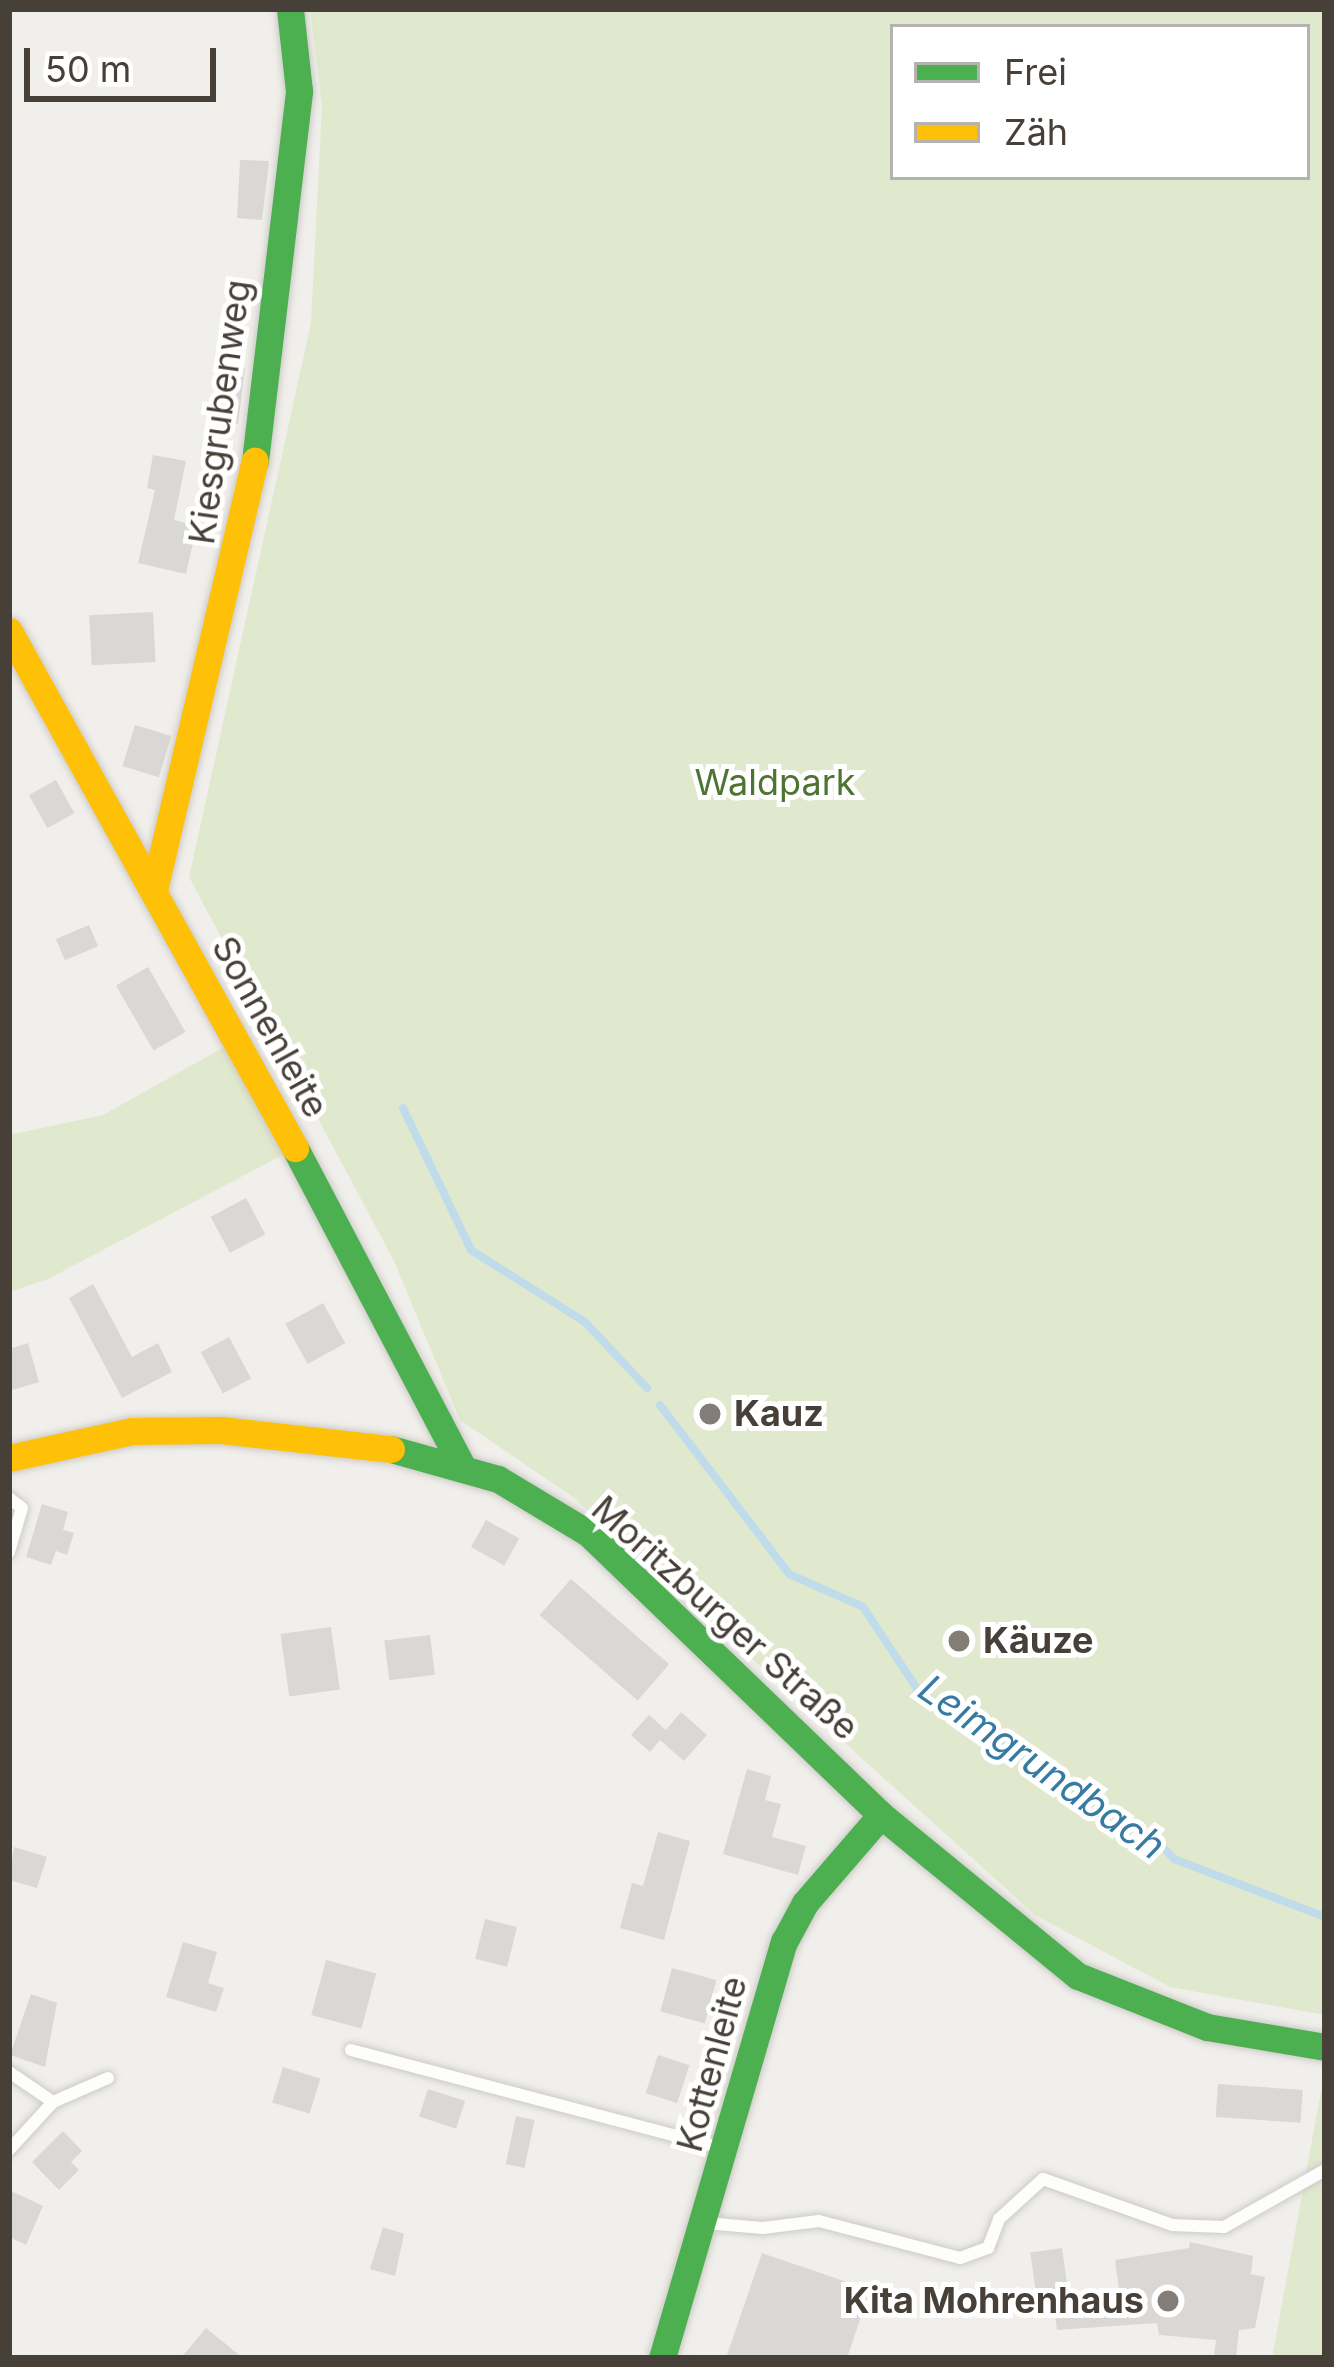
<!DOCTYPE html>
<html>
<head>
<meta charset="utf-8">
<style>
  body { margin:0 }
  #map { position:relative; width:1334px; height:2367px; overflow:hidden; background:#f1efeb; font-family:Inter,sans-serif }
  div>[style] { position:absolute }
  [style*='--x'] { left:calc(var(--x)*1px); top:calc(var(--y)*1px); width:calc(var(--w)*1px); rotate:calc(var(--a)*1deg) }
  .green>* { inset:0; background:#e0e9cd }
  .stream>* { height:8px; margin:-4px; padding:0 4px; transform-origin:4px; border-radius:4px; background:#c0dceb }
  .building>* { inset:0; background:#dad8d4; transform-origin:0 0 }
  .roads { filter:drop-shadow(0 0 3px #cdcbc7) drop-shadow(0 0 3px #cdcbc7) }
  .lane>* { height:12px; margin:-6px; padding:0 6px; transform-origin:6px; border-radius:6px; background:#fdfdfc }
  .fast>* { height:27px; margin:-13.5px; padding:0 13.5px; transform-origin:13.5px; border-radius:13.5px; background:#4caf50 }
  .slow>* { height:27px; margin:-13.5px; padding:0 13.5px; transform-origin:13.5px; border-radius:13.5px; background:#ffc107 }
  .dots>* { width:33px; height:33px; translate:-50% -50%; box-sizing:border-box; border:6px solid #fff; border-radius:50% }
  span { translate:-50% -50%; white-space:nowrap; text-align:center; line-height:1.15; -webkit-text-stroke:10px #fff; paint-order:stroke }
  .street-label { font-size:36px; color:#464038 }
  .park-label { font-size:36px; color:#4d7430 }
  .poi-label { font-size:36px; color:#464038; font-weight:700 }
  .left { translate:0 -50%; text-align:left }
  .right { translate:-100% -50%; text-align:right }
  .water-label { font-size:39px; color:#387ba2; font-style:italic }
  .frame { position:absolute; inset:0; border:12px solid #464038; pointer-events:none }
  .legend { position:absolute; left:890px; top:24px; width:420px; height:156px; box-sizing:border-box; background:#fff; border:3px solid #b5b3af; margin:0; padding:15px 21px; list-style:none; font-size:36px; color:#464038 }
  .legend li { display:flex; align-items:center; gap:24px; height:60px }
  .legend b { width:60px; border:3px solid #b5b3af }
  .scale { position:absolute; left:24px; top:48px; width:192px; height:54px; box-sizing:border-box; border:6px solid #464038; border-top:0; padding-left:15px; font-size:36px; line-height:42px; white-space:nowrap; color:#464038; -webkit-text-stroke:9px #fff; paint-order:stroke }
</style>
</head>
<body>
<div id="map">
  <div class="green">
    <i style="clip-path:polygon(evenodd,310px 9px,1325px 9px,1325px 2015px,1170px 1987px,1035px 1915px,573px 1497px,460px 1420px,394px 1261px,189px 877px,311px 323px,322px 105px,310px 9px,893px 27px,1307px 27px,1307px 177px,893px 177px,893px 27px)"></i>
    <i style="clip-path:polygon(228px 1045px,290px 1151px,48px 1279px,9px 1292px,9px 1135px,103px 1115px)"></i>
    <i style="clip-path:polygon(1324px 2075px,1325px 2358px,1272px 2358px)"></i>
  </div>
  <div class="stream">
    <i style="--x:403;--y:1108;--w:157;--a:64.4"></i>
    <i style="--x:471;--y:1250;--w:135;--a:32.3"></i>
    <i style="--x:585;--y:1322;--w:91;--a:46.8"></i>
    <i style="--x:660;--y:1405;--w:213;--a:52.6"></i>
    <i style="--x:789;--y:1574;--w:81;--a:24"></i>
    <i style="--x:863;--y:1607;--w:103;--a:56.5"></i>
    <i style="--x:920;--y:1693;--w:274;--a:31.7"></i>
    <i style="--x:1153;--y:1837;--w:30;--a:46"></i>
    <i style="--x:1174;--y:1859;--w:162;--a:21"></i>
  </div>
  <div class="building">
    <i style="clip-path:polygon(240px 160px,269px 161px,262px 220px,237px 218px)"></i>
    <i style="clip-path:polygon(225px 363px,245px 368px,238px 424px,213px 418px)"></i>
    <i style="clip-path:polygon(153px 455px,186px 461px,174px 520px,197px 526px,186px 574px,138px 563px,155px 490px,147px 488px)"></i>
    <i style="left:153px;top:612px;width:50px;height:64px;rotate:87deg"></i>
    <i style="left:135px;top:725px;width:38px;height:43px;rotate:17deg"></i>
    <i style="left:56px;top:780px;width:38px;height:31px;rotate:61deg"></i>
    <i style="left:89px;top:925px;width:23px;height:36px;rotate:67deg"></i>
    <i style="left:148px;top:967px;width:75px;height:37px;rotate:60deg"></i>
    <i style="left:246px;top:1198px;width:41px;height:40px;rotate:62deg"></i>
    <i style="clip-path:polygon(93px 1284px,132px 1357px,158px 1343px,172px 1372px,122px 1398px,69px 1298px)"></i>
    <i style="left:323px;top:1303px;width:46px;height:43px;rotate:61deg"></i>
    <i style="left:229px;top:1337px;width:47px;height:32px;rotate:62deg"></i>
    <i style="clip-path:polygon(28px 1343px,39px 1382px,9px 1391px,9px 1349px)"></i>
    <i style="clip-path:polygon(42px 1504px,68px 1512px,63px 1530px,74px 1533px,67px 1555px,56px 1551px,51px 1565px,26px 1557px)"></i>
    <i style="left:486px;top:1520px;width:38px;height:31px;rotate:29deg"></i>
    <i style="left:571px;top:1579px;width:130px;height:48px;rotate:41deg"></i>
    <i style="left:331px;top:1627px;width:63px;height:51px;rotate:82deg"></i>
    <i style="left:430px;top:1635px;width:40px;height:46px;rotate:83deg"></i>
    <i style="clip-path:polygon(681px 1712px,707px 1735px,684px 1761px,660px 1740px,650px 1752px,631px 1735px,649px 1715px,666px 1730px)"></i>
    <i style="clip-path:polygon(747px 1769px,771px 1776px,765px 1800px,781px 1804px,772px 1837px,806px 1846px,798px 1875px,723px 1854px)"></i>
    <i style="clip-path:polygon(658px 1832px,690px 1841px,664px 1940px,620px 1928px,632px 1883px,643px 1886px)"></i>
    <i style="clip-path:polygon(14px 1847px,47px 1857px,37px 1888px,9px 1880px)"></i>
    <i style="left:485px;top:1919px;width:33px;height:41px;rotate:14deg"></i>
    <i style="clip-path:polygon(183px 1942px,217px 1952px,208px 1983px,224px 1988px,216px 2012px,166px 1997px)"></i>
    <i style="left:326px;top:1960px;width:52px;height:57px;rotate:15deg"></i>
    <i style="left:672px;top:1968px;width:46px;height:45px;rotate:15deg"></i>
    <i style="clip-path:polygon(31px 1994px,57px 2003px,45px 2067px,10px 2055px)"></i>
    <i style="left:658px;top:2055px;width:33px;height:40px;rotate:18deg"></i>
    <i style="left:283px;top:2067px;width:39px;height:37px;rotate:17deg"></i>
    <i style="left:1218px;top:2084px;width:85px;height:33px;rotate:4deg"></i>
    <i style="left:428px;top:2089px;width:39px;height:29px;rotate:18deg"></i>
    <i style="left:516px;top:2116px;width:19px;height:49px;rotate:12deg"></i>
    <i style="clip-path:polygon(63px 2131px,82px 2151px,71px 2162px,79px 2170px,59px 2190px,32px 2162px)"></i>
    <i style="clip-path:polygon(9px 2190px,43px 2206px,26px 2245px,9px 2237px)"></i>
    <i style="clip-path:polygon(383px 2227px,404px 2234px,395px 2276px,370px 2269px)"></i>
    <i style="clip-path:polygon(1190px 2242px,1253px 2256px,1251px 2274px,1265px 2277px,1255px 2328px,1239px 2330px,1236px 2358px,1214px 2358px,1216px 2340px,1159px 2335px,1157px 2323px,1057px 2330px,1054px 2304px,1120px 2297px,1115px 2260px,1189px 2248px)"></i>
    <i style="left:1062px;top:2248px;width:49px;height:32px;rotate:82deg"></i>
    <i style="clip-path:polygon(762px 2253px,870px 2290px,847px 2358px,726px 2358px)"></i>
    <i style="clip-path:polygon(206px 2328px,243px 2358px,181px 2358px)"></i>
  </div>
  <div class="roads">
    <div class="lane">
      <i style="--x:9;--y:1498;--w:16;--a:38"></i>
      <i style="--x:22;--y:1508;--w:46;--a:106.5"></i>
      <i style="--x:351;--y:2050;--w:381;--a:14.8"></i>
      <i style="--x:9;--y:2072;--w:53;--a:34.3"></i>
      <i style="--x:9;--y:2150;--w:65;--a:-47.5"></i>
      <i style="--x:53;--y:2102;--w:60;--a:-23.6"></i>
      <i style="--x:705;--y:2223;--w:58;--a:4.9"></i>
      <i style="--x:763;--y:2228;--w:56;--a:-7.1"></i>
      <i style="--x:819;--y:2221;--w:146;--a:14.7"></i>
      <i style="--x:960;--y:2258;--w:30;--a:-20"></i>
      <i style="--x:988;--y:2248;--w:31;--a:-69"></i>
      <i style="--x:999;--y:2219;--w:59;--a:-42.3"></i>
      <i style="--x:1043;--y:2179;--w:137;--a:19.6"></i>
      <i style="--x:1172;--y:2225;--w:52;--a:2.2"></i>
      <i style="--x:1224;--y:2227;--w:116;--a:-29.4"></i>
    </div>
    <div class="fast">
      <i style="--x:255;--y:461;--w:373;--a:-83.2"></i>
      <i style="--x:299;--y:91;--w:82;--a:-96.3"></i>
      <i style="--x:295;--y:1148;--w:355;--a:62.3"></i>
      <i style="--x:391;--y:1449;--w:111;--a:15.7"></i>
      <i style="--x:498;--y:1479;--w:105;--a:31"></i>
      <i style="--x:588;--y:1533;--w:407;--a:43.9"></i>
      <i style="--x:881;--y:1815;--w:254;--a:39.3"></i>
      <i style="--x:1078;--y:1976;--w:139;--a:21.6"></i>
      <i style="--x:1207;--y:2027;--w:120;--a:9.6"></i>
      <i style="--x:662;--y:2358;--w:434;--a:-73.7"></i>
      <i style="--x:784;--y:1942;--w:44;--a:-61.7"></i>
      <i style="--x:805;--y:1903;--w:116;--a:-49.2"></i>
    </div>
    <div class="slow">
      <i style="--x:9;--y:631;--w:591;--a:61.05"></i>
      <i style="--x:154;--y:890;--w:441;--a:-76.8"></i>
      <i style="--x:9;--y:1458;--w:126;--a:-12.4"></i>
      <i style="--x:132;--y:1431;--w:89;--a:-0.6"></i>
      <i style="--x:221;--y:1430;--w:171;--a:6.4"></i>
    </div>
  </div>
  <div class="dots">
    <i style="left:710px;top:1414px;background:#827d77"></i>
    <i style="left:959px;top:1641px;background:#827d77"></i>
    <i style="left:1168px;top:2301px;background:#827d77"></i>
  </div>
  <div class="street-label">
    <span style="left:220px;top:412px;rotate:-82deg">Kiesgrubenweg</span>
    <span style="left:270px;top:1027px;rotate:61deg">Sonnenleite</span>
    <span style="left:725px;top:1618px;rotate:42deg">Moritzburger Straße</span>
    <span style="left:712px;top:2064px;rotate:-75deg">Kottenleite</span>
  </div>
  <div class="park-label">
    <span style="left:775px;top:783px">Waldpark</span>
  </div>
  <div class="poi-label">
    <span class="left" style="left:734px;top:1414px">Kauz</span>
    <span class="left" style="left:983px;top:1641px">Käuze</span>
    <span class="right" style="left:1144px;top:2301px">Kita Mohrenhaus</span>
  </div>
  <div class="water-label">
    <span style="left:1042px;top:1767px;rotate:35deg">Leimgrundbach</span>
  </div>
  <div class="frame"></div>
  <ul class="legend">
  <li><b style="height:15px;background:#4caf50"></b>Frei</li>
  <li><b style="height:15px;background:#ffc107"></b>Zäh</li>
  </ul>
  <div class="scale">50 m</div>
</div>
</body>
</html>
